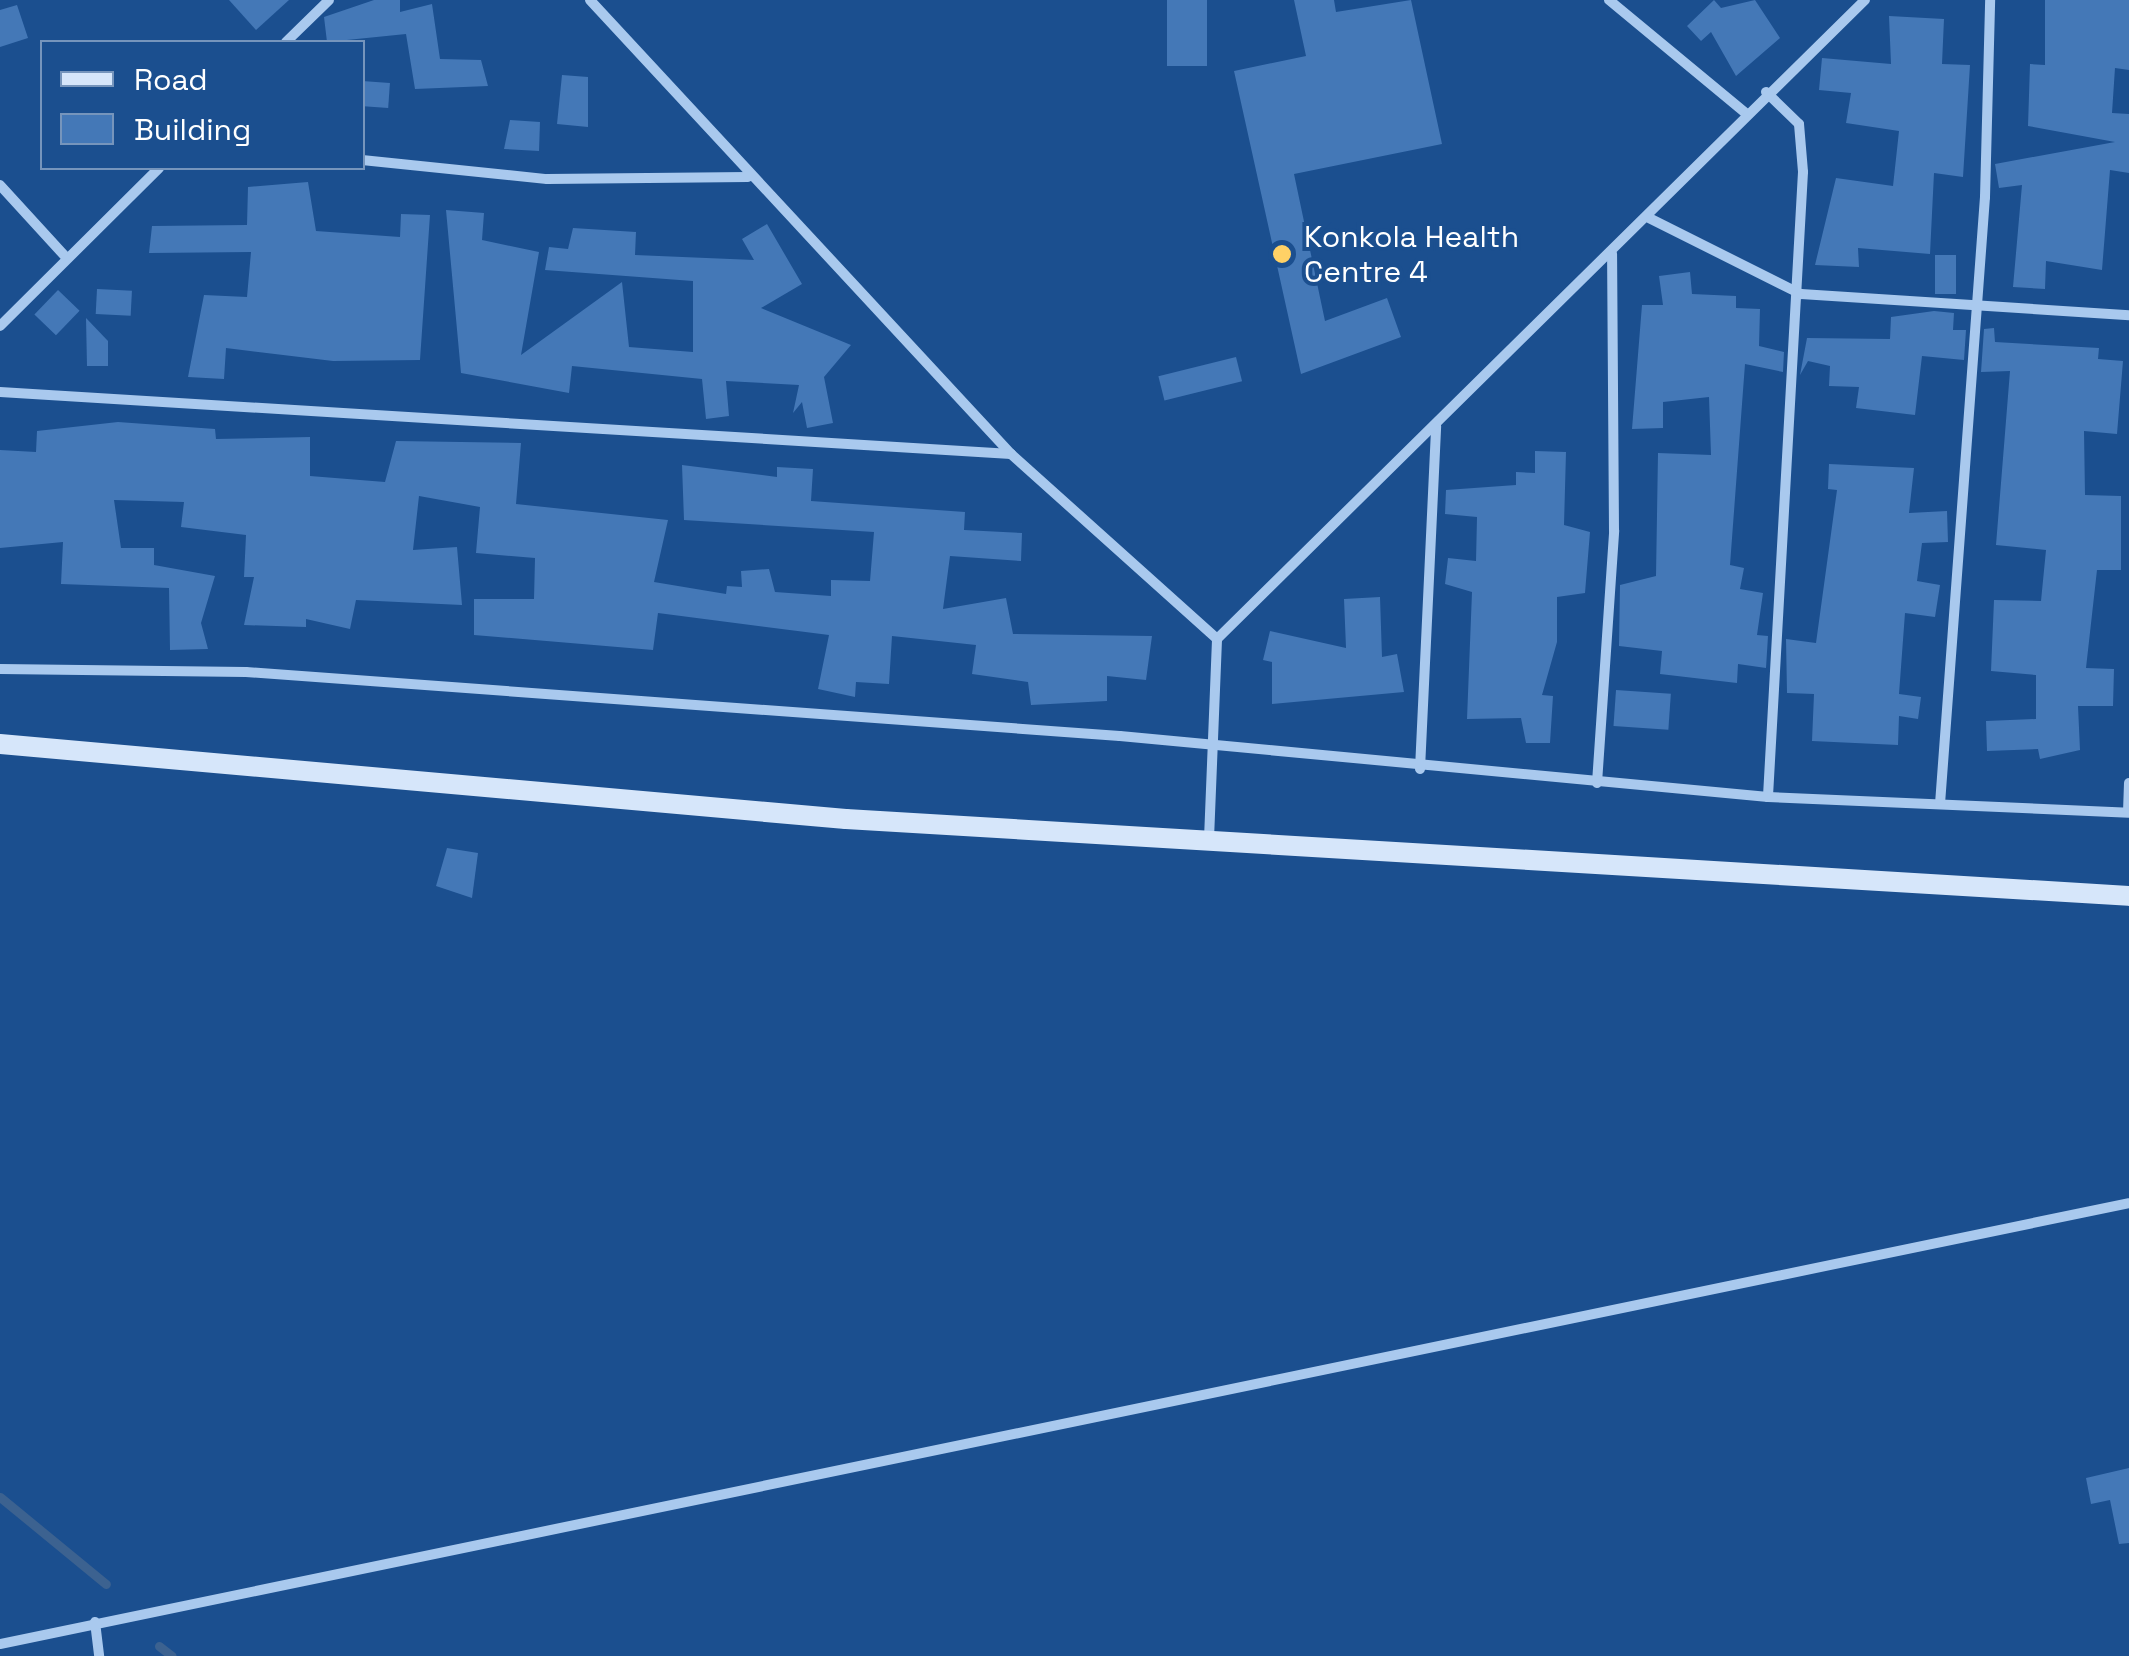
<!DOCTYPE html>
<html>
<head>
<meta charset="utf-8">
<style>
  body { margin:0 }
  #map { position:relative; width:2129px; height:1656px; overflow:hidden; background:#1b4f8f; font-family:"Space Grotesk",sans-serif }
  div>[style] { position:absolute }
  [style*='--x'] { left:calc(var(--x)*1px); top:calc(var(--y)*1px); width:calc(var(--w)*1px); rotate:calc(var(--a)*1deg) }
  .stream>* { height:9px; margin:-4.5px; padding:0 4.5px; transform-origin:4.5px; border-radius:4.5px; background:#3c6290 }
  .building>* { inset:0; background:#4478b7; transform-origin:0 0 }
  .street>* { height:10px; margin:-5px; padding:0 5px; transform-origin:5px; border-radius:5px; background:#a9c9ee }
  .secondary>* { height:20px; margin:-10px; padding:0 10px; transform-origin:10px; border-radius:10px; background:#d6e6fa }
  .dots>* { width:28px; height:28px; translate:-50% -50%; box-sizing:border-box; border:5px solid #1b4f8f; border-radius:50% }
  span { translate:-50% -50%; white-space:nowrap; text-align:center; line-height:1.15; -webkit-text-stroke:8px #1b4f8f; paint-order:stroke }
  .poi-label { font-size:30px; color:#fff }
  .left { translate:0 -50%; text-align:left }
  .legend { position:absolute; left:40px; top:40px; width:325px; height:130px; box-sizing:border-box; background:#1b4f8f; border:2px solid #7695bc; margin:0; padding:12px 18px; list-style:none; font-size:30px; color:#fff }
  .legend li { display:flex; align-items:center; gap:20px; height:50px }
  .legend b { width:50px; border:2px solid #7695bc }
</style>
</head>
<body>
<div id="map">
  <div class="stream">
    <i style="--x:0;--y:1497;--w:137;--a:39.4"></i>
    <i style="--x:159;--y:1646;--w:16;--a:38"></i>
  </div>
  <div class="building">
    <i style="clip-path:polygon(229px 0,289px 0,256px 30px)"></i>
    <i style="clip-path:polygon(374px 0,400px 0,400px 12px,432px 4px,440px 59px,481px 60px,488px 86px,415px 89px,406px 34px,327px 42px,324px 17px)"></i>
    <i style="left:1167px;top:0;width:40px;height:66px"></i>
    <i style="clip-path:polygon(1294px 0,1334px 0,1336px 12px,1411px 0,1442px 144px,1294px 174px,1325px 321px,1387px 298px,1401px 337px,1301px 374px,1234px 71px,1306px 56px)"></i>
    <i style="clip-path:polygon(1714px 0,1721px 8px,1755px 0,1780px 38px,1736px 76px,1711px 32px,1701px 41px,1687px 26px)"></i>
    <i style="clip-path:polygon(2045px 0,2129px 0,2129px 70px,2115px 68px,2112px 113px,2129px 114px,2129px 173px,2110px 170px,2102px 270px,2046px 261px,2045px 289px,2013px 287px,2022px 185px,1999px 188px,1995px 164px,2115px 142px,2028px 126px,2030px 64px,2045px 65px)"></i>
    <i style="clip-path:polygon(17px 5px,28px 38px,0 47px,0 10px)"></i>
    <i style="clip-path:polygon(1889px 16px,1944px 19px,1942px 64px,1970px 65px,1963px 177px,1934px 173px,1930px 254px,1858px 248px,1859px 267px,1815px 265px,1836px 178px,1893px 186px,1899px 131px,1846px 123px,1851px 93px,1819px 90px,1822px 58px,1891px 64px)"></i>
    <i style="clip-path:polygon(562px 75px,588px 77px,588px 127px,557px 124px)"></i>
    <i style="left:362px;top:81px;width:28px;height:25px;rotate:4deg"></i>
    <i style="clip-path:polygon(510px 120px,540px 122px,539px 151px,504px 149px)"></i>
    <i style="clip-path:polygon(308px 182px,316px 231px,400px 237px,401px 214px,430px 215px,420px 360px,333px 361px,226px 348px,224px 379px,188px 377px,204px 295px,247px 297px,251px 252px,149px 253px,152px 226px,247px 225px,248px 187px)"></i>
    <i style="clip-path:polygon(446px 210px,484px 213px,482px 240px,539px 252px,521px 355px,622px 282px,629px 347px,693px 352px,693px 281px,545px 270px,549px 247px,568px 249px,573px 228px,636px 232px,635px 255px,754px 260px,742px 239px,767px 224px,802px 284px,761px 308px,851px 345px,824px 377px,833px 423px,807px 428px,802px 402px,793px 413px,799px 385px,726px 381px,729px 416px,706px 419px,702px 379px,572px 366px,569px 393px,461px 373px)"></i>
    <i style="left:1935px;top:255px;width:21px;height:39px"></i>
    <i style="clip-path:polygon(1690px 272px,1692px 294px,1736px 296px,1736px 308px,1760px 309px,1759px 346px,1784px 352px,1783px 372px,1745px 364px,1730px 565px,1744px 568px,1740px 589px,1763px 593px,1757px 635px,1768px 636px,1766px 668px,1738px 664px,1737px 683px,1660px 674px,1662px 651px,1619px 646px,1620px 585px,1656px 576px,1658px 453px,1711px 455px,1709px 397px,1663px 402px,1663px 428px,1632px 429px,1642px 305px,1663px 305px,1659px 276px)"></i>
    <i style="left:97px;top:289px;width:35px;height:25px;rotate:3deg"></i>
    <i style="left:58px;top:290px;width:30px;height:34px;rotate:44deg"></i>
    <i style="clip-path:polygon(1934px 311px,1954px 313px,1953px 330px,1966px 330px,1964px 360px,1922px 356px,1915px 415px,1856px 408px,1859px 387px,1829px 386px,1830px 366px,1808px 361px,1800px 375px,1807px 338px,1890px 339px,1891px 317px)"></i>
    <i style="clip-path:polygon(86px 318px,108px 341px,108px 366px,87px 366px)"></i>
    <i style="clip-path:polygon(1994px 328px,1995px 342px,2099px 348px,2098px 359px,2123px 361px,2117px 434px,2084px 431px,2085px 495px,2121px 496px,2121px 570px,2097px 570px,2086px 668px,2114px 669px,2113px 706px,2078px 706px,2080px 750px,2040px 759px,2038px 749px,1987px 751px,1986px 721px,2036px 719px,2036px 675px,1991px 671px,1994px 600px,2041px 601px,2046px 550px,1996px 545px,2010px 371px,1981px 372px,1984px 329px)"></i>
    <i style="left:1236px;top:357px;width:25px;height:80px;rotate:76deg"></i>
    <i style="clip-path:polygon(118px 422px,215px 429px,216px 439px,310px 437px,310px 476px,385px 482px,396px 441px,521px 443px,516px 504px,668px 520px,654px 582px,726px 594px,727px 586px,742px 587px,741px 571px,769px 569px,775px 592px,831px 596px,831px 580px,870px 581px,874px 532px,684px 520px,682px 465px,777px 477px,777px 467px,813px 469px,811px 501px,965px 512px,964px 530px,1022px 533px,1021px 561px,950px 556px,943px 609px,1006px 598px,1013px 634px,1152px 636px,1146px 680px,1107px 676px,1107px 701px,1031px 705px,1028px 682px,972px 674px,976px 645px,892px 636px,889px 684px,856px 682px,855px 697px,818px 689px,829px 635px,658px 613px,653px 650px,474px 635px,474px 599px,534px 599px,535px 558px,476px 553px,480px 507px,419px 496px,413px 550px,457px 547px,462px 605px,356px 600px,350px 629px,306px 619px,306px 627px,244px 625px,254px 577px,244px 577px,246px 535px,181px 527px,184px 502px,114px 500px,121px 548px,154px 548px,154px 565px,215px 576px,201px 623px,208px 649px,170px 650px,169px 588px,61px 584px,63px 542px,0 548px,0 450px,36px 452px,37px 431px)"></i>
    <i style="clip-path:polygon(1535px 451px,1566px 452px,1564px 525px,1590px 532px,1585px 593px,1557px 597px,1557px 642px,1542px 695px,1553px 696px,1550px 743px,1526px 743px,1521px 718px,1467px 719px,1472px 592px,1445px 584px,1448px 558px,1476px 561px,1477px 517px,1445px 514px,1446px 490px,1516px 485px,1516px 472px,1535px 473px)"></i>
    <i style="clip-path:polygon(1829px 464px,1914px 468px,1909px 513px,1947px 511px,1948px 542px,1922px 543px,1917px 581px,1940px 585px,1935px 617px,1905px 613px,1899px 694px,1921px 697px,1918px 719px,1899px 716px,1898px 745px,1812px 741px,1814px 694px,1787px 693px,1786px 639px,1816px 643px,1837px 490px,1828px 489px)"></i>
    <i style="clip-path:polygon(1380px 597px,1382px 657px,1397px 654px,1404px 692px,1272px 704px,1272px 662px,1263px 660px,1270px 631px,1346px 648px,1344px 599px)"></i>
    <i style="left:1616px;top:690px;width:55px;height:36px;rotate:4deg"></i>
    <i style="clip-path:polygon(447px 848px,478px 853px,472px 898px,436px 886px)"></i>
    <i style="clip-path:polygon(2129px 1468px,2129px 1543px,2119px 1544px,2110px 1500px,2091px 1504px,2086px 1478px)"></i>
  </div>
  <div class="street">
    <i style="--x:590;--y:0;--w:619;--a:47.16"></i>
    <i style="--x:1011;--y:454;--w:277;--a:41.9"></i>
    <i style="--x:1609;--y:0;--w:179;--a:39.6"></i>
    <i style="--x:286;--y:42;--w:60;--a:-44.3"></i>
    <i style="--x:1766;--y:92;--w:46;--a:44.1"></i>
    <i style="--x:1799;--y:124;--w:48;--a:85.2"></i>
    <i style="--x:1803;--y:172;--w:626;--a:93.21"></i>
    <i style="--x:362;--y:160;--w:186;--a:5.9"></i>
    <i style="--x:547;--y:179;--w:201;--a:-0.6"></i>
    <i style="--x:0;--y:185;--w:95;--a:47.6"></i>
    <i style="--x:1649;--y:218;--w:170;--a:26.6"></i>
    <i style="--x:1801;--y:294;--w:329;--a:3.7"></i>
    <i style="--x:0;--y:326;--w:224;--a:-44.8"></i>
    <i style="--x:0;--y:392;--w:1013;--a:3.51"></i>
    <i style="--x:0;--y:669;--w:246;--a:0.7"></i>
    <i style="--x:246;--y:672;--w:876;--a:4.19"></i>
    <i style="--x:1120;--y:736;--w:651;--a:5.38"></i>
    <i style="--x:1768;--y:797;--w:361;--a:2.5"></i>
    <i style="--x:1420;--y:769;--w:343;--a:-87.3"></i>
    <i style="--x:1597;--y:783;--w:253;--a:-86.1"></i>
    <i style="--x:1614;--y:531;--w:277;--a:-90.4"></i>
    <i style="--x:1940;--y:804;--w:609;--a:-85.76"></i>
    <i style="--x:1985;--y:197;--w:197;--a:-88.5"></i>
    <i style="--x:2128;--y:812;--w:29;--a:-88"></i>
    <i style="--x:1209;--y:839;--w:200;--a:-87.7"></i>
    <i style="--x:1217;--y:639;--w:910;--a:-44.6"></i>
    <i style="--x:95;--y:1622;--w:34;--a:83"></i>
    <i style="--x:0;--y:1644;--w:2174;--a:-11.7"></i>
  </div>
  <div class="secondary">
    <i style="--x:0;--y:744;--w:849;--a:5.07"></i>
    <i style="--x:846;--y:819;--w:1285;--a:3.43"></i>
  </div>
  <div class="dots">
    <i style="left:1282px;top:254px;background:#ffd166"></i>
  </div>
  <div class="poi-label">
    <span class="left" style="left:1304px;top:254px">Konkola Health<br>Centre 4</span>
  </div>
  <ul class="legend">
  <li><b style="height:12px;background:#d6e6fa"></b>Road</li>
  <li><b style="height:28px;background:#4478b7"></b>Building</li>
  </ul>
</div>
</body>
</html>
